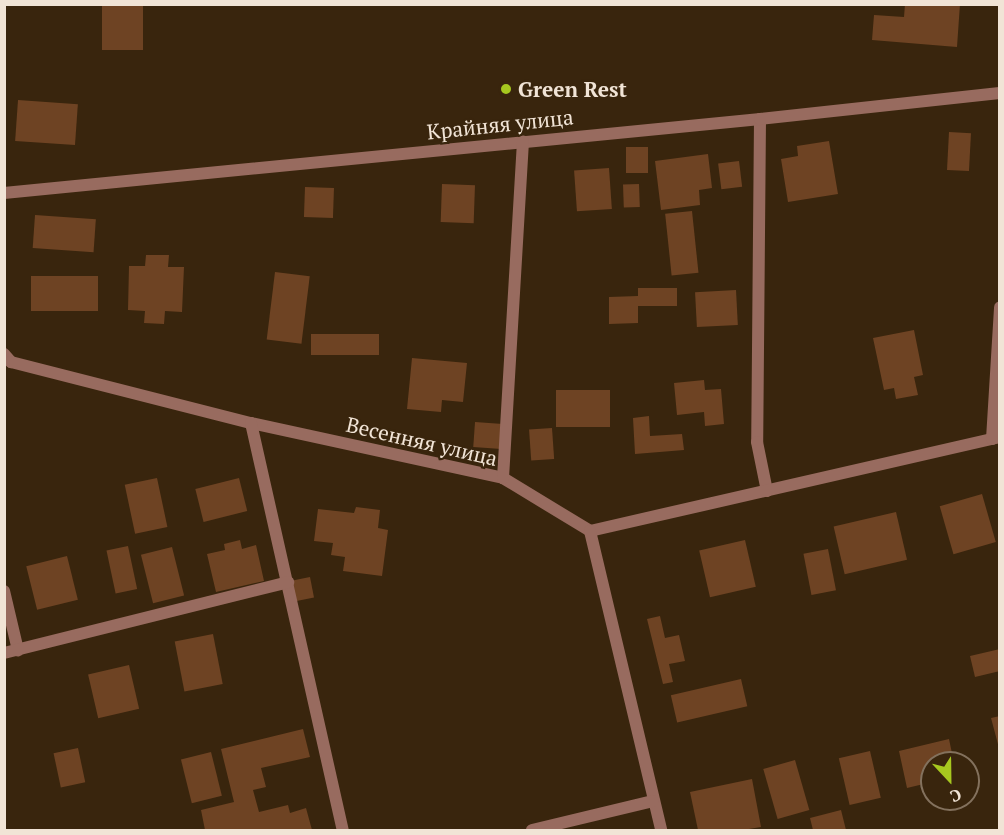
<!DOCTYPE html>
<html>
<head>
<meta charset="utf-8">
<style>
  body { margin:0 }
  #map { position:relative; width:1004px; height:835px; overflow:hidden; background:#39250d; font-family:"PT Serif",serif }
  div>[style] { position:absolute }
  [style*='--x'] { left:calc(var(--x)*1px); top:calc(var(--y)*1px); width:calc(var(--w)*1px); rotate:calc(var(--a)*1deg) }
  .building>* { inset:0; background:#6e4323; transform-origin:0 0 }
  .service>* { height:12px; margin:-6px; padding:0 6px; transform-origin:6px; border-radius:6px; background:#986b5f }
  .minor>* { height:12px; margin:-6px; padding:0 6px; transform-origin:6px; border-radius:6px; background:#986b5f }
  .dots>* { width:16px; height:16px; translate:-50% -50%; box-sizing:border-box; border:3px solid #39250d; border-radius:50% }
  span { translate:-50% -50%; white-space:nowrap; text-align:center; line-height:1.15; -webkit-text-stroke:4.5px #39250d; paint-order:stroke }
  .poi-label { font-size:21px; color:#f1e4d6; font-weight:700 }
  .left { translate:0 -50%; text-align:left }
  .street-label { font-size:21px; color:#f1e4d6 }
  .frame { position:absolute; inset:0; border:6px solid #f1e4d6; pointer-events:none }
  .north { position:absolute; left:920px; top:751px; width:60px; height:60px; box-sizing:border-box; background:#39250d; border:2px solid #83715d; border-radius:50%; rotate:158deg; font-size:16px; font-weight:700; line-height:24px; text-align:center; color:#f1e4d6 }
  .north::after { content:''; display:block; margin:auto; width:21px; height:27px; background:#a7c81f; clip-path:polygon(50% 0,100% 100%,50% 72%,0 100%) }
</style>
</head>
<body>
<div id="map">
  <div class="building">
    <i style="left:102px;top:4px;width:41px;height:46px"></i>
    <i style="clip-path:polygon(905px 4px,960px 4px,957px 47px,872px 40px,874px 15px,904px 17px)"></i>
    <i style="left:18px;top:100px;width:60px;height:41px;rotate:4deg"></i>
    <i style="left:949px;top:132px;width:22px;height:38px;rotate:3deg"></i>
    <i style="clip-path:polygon(829px 141px,838px 194px,788px 202px,781px 159px,798px 156px,797px 146px)"></i>
    <i style="left:626px;top:147px;width:22px;height:26px"></i>
    <i style="clip-path:polygon(708px 154px,712px 188px,699px 190px,700px 205px,661px 210px,655px 161px)"></i>
    <i style="left:739px;top:161px;width:26px;height:21px;rotate:83deg"></i>
    <i style="left:609px;top:168px;width:41px;height:35px;rotate:86deg"></i>
    <i style="left:442px;top:184px;width:33px;height:38px;rotate:2deg"></i>
    <i style="left:639px;top:184px;width:23px;height:16px;rotate:88deg"></i>
    <i style="left:305px;top:187px;width:29px;height:30px;rotate:2deg"></i>
    <i style="left:692px;top:211px;width:62px;height:27px;rotate:84deg"></i>
    <i style="left:35px;top:215px;width:61px;height:33px;rotate:4deg"></i>
    <i style="clip-path:polygon(146px 255px,169px 255px,168px 267px,184px 267px,182px 312px,165px 311px,164px 324px,144px 323px,145px 311px,128px 310px,129px 266px,145px 266px)"></i>
    <i style="left:275px;top:272px;width:35px;height:68px;rotate:7deg"></i>
    <i style="left:98px;top:276px;width:35px;height:67px;rotate:90deg"></i>
    <i style="clip-path:polygon(638px 288px,677px 288px,677px 306px,638px 306px,638px 323px,609px 324px,609px 297px,638px 296px)"></i>
    <i style="left:736px;top:290px;width:35px;height:41px;rotate:87deg"></i>
    <i style="clip-path:polygon(914px 330px,923px 375px,914px 377px,918px 395px,896px 399px,894px 388px,884px 390px,873px 338px)"></i>
    <i style="left:311px;top:334px;width:68px;height:21px"></i>
    <i style="clip-path:polygon(412px 358px,467px 363px,463px 402px,442px 400px,441px 412px,407px 409px)"></i>
    <i style="clip-path:polygon(704px 380px,705px 390px,721px 389px,724px 424px,705px 426px,704px 412px,677px 415px,674px 383px)"></i>
    <i style="left:610px;top:390px;width:37px;height:54px;rotate:90deg"></i>
    <i style="clip-path:polygon(649px 416px,650px 436px,682px 434px,684px 450px,635px 454px,633px 418px)"></i>
    <i style="left:475px;top:422px;width:28px;height:25px;rotate:4deg"></i>
    <i style="left:552px;top:428px;width:31px;height:23px;rotate:86deg"></i>
    <i style="left:157px;top:478px;width:50px;height:33px;rotate:78deg"></i>
    <i style="left:239px;top:478px;width:34px;height:45px;rotate:76deg"></i>
    <i style="left:982px;top:494px;width:50px;height:44px;rotate:74deg"></i>
    <i style="clip-path:polygon(356px 507px,380px 510px,378px 528px,388px 530px,382px 576px,343px 571px,345px 557px,331px 555px,333px 543px,314px 541px,318px 509px,354px 513px)"></i>
    <i style="left:896px;top:512px;width:49px;height:64px;rotate:77deg"></i>
    <i style="clip-path:polygon(240px 540px,242px 549px,256px 545px,264px 581px,216px 592px,207px 554px,225px 550px,224px 544px)"></i>
    <i style="left:745px;top:540px;width:48px;height:47px;rotate:77deg"></i>
    <i style="left:128px;top:546px;width:44px;height:22px;rotate:78deg"></i>
    <i style="left:172px;top:547px;width:50px;height:32px;rotate:76deg"></i>
    <i style="left:828px;top:549px;width:42px;height:25px;rotate:79deg"></i>
    <i style="left:67px;top:556px;width:45px;height:42px;rotate:76deg"></i>
    <i style="left:310px;top:577px;width:21px;height:19px;rotate:79deg"></i>
    <i style="clip-path:polygon(660px 616px,665px 638px,679px 635px,685px 661px,669px 664px,673px 682px,663px 684px,647px 619px)"></i>
    <i style="left:213px;top:634px;width:51px;height:39px;rotate:79deg"></i>
    <i style="clip-path:polygon(1000px 649px,1000px 671px,975px 677px,970px 656px)"></i>
    <i style="left:129px;top:665px;width:45px;height:42px;rotate:77deg"></i>
    <i style="left:741px;top:679px;width:28px;height:72px;rotate:77deg"></i>
    <i style="clip-path:polygon(1000px 716px,1000px 747px,999px 748px,991px 718px)"></i>
    <i style="clip-path:polygon(303px 729px,310px 757px,261px 768px,266px 787px,253px 790px,259px 812px,288px 805px,290px 813px,306px 808px,312px 830px,205px 830px,201px 810px,234px 802px,221px 749px)"></i>
    <i style="clip-path:polygon(949px 739px,954px 763px,932px 763px,932px 782px,907px 788px,899px 751px)"></i>
    <i style="left:78px;top:748px;width:35px;height:25px;rotate:78deg"></i>
    <i style="left:870px;top:751px;width:48px;height:32px;rotate:77deg"></i>
    <i style="left:211px;top:752px;width:45px;height:31px;rotate:76deg"></i>
    <i style="left:795px;top:760px;width:52px;height:33px;rotate:74deg"></i>
    <i style="clip-path:polygon(752px 779px,761px 827px,743px 830px,698px 830px,690px 792px)"></i>
    <i style="clip-path:polygon(841px 810px,846px 830px,813px 830px,810px 818px)"></i>
  </div>
  <div class="service">
    <i style="--x:4;--y:591;--w:61;--a:76.7"></i>
  </div>
  <div class="minor">
    <i style="--x:760;--y:119;--w:323;--a:90.5"></i>
    <i style="--x:757;--y:442;--w:50;--a:78.5"></i>
    <i style="--x:4;--y:193;--w:760;--a:-5.59"></i>
    <i style="--x:760;--y:119;--w:241;--a:-6.2"></i>
    <i style="--x:4;--y:354;--w:11;--a:49"></i>
    <i style="--x:11;--y:362;--w:248;--a:14.3"></i>
    <i style="--x:251;--y:423;--w:258;--a:12.3"></i>
    <i style="--x:503;--y:478;--w:102;--a:31.3"></i>
    <i style="--x:590;--y:531;--w:421;--a:-12.9"></i>
    <i style="--x:251;--y:423;--w:417;--a:77.3"></i>
    <i style="--x:992;--y:439;--w:132;--a:-86.5"></i>
    <i style="--x:503;--y:478;--w:337;--a:-86.6"></i>
    <i style="--x:590;--y:531;--w:307;--a:76.6"></i>
    <i style="--x:4;--y:653;--w:293;--a:-14"></i>
    <i style="--x:532;--y:830;--w:124;--a:-13.5"></i>
  </div>
  <div class="dots">
    <i style="left:506px;top:89px;background:#a7c81f"></i>
  </div>
  <div class="poi-label">
    <span class="left" style="left:518px;top:89px">Green Rest</span>
  </div>
  <div class="street-label">
    <span style="left:500px;top:124px;rotate:-6deg">Крайняя улица</span>
    <span style="left:422px;top:441px;rotate:13deg">Весенняя улица</span>
  </div>
  <div class="frame"></div>
  <div class="north">С</div>
</div>
</body>
</html>
